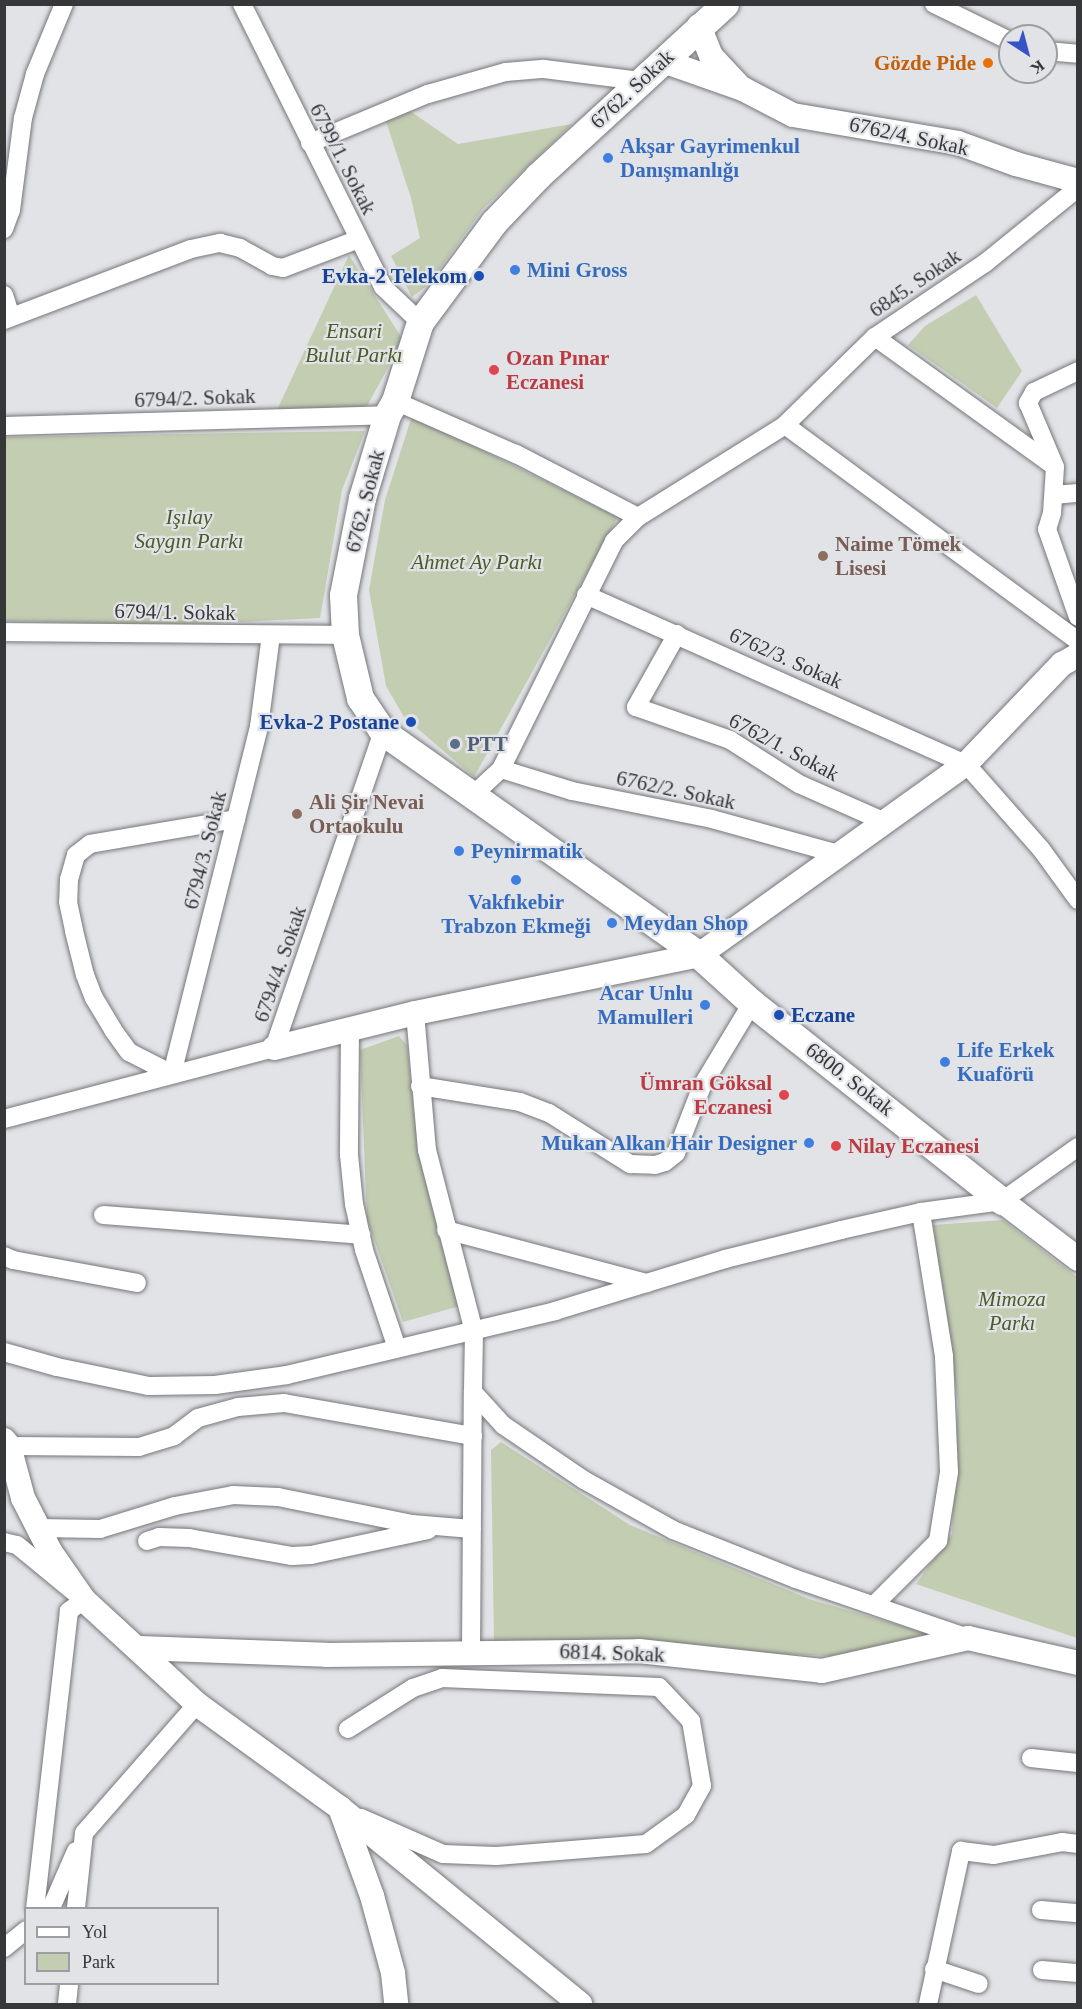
<!DOCTYPE html>
<html>
<head>
<meta charset="utf-8">
<style>
  body { margin:0 }
  #map { position:relative; width:1082px; height:2009px; overflow:hidden; background:#e1e3e7; font-family:Georgia,serif }
  div>[style] { position:absolute }
  [style*='--x'] { left:calc(var(--x)*1px); top:calc(var(--y)*1px); width:calc(var(--w)*1px); rotate:calc(var(--a)*1deg) }
  .green>* { inset:0; background:#c3cdb2 }
  .roads { filter:drop-shadow(0 0 2px #75767a) drop-shadow(0 0 2px #75767a) }
  .minor>* { height:18px; margin:-9px; padding:0 9px; transform-origin:9px; border-radius:9px; background:#fff }
  .tertiary>* { height:24px; margin:-12px; padding:0 12px; transform-origin:12px; border-radius:12px; background:#fff }
  .secondary>* { height:27px; margin:-13.5px; padding:0 13.5px; transform-origin:13.5px; border-radius:13.5px; background:#fff }
  .dots>* { width:16px; height:16px; translate:-50% -50%; box-sizing:border-box; border:3px solid #e1e3e7; border-radius:50% }
  span { translate:-50% -50%; white-space:nowrap; text-align:center; line-height:1.15; -webkit-text-stroke:4.5px #e1e3e7; paint-order:stroke }
  .food-label { font-size:21px; color:#c56008; font-weight:700 }
  .right { translate:-100% -50%; text-align:right }
  .street-label { font-size:21px; color:#363738 }
  .shop-label { font-size:21px; color:#366cbe; font-weight:700 }
  .left { translate:0 -50%; text-align:left }
  .transit-label { font-size:21px; color:#164399; font-weight:700 }
  .park-label { font-size:21px; color:#4b5c26; font-style:italic }
  .health-label { font-size:21px; color:#be3a42; font-weight:700 }
  .education-label { font-size:21px; color:#785e54; font-weight:700 }
  .service-label { font-size:21px; color:#4e5e75; font-weight:700 }
  .frame { position:absolute; inset:0; border:6px solid #363738; pointer-events:none }
  .legend { position:absolute; left:24px; top:1907px; width:195px; height:78px; box-sizing:border-box; background:#e1e3e7; border:2px solid #9d9ea1; margin:0; padding:8px 10px; list-style:none; font-size:18px; color:#363738 }
  .legend li { display:flex; align-items:center; gap:12px; height:30px }
  .legend b { width:30px; border:2px solid #9d9ea1 }
  .north { position:absolute; left:998px; top:24px; width:60px; height:60px; box-sizing:border-box; background:#e1e3e7; border:2px solid #9d9ea1; border-radius:50%; rotate:144deg; font-size:16px; font-weight:700; line-height:24px; text-align:center; color:#363738 }
  .north::after { content:''; display:block; margin:auto; width:21px; height:27px; background:#3654c6; clip-path:polygon(50% 0,100% 100%,50% 72%,0 100%) }
</style>
</head>
<body>
<div id="map">
  <div class="green">
    <i style="clip-path:polygon(404px 107px,458px 144px,572px 124px,483px 209px,428px 285px,412px 297px,391px 256px,420px 238px,411px 198px,384px 115px)"></i>
    <i style="clip-path:polygon(349px 255px,403px 340px,366px 408px,277px 410px)"></i>
    <i style="clip-path:polygon(976px 295px,1022px 371px,997px 408px,908px 345px,925px 326px)"></i>
    <i style="clip-path:polygon(412px 416px,618px 517px,474px 777px,404px 717px,386px 686px,369px 590px,385px 500px)"></i>
    <i style="clip-path:polygon(365px 431px,342px 490px,320px 618px,182px 625px,5px 621px,5px 437px)"></i>
    <i style="clip-path:polygon(399px 1036px,407px 1045px,418px 1151px,460px 1306px,403px 1322px,367px 1219px,360px 1050px)"></i>
    <i style="clip-path:polygon(1003px 1220px,1077px 1277px,1077px 1638px,916px 1584px,952px 1534px,958px 1402px,933px 1225px)"></i>
    <i style="clip-path:polygon(501px 1442px,630px 1525px,809px 1599px,926px 1633px,872px 1649px,831px 1656px,494px 1641px,491px 1450px)"></i>
  </div>
  <div class="roads">
    <div class="minor">
      <i style="--x:242;--y:4;--w:316;--a:63.5"></i>
      <i style="--x:383;--y:287;--w:51;--a:43.4"></i>
      <i style="--x:934;--y:4;--w:85;--a:26"></i>
      <i style="--x:1046;--y:51;--w:32;--a:5"></i>
      <i style="--x:310;--y:143;--w:128;--a:-22.6"></i>
      <i style="--x:428;--y:94;--w:81;--a:-15.8"></i>
      <i style="--x:506;--y:72;--w:38;--a:-5"></i>
      <i style="--x:544;--y:69;--w:97;--a:7.1"></i>
      <i style="--x:4;--y:229;--w:20;--a:-70"></i>
      <i style="--x:11;--y:210;--w:93;--a:-82.6"></i>
      <i style="--x:23;--y:118;--w:46;--a:-74.7"></i>
      <i style="--x:35;--y:74;--w:76;--a:-67.5"></i>
      <i style="--x:4;--y:295;--w:22;--a:72"></i>
      <i style="--x:4;--y:320;--w:200;--a:-20.8"></i>
      <i style="--x:191;--y:249;--w:30;--a:-12"></i>
      <i style="--x:220;--y:243;--w:21;--a:14"></i>
      <i style="--x:240;--y:248;--w:37;--a:29"></i>
      <i style="--x:272;--y:266;--w:11;--a:10"></i>
      <i style="--x:283;--y:268;--w:81;--a:-20.9"></i>
      <i style="--x:875;--y:337;--w:221;--a:35.8"></i>
      <i style="--x:1078;--y:371;--w:49;--a:154.5"></i>
      <i style="--x:1034;--y:392;--w:13;--a:119"></i>
      <i style="--x:1028;--y:403;--w:69;--a:67.1"></i>
      <i style="--x:1055;--y:467;--w:46;--a:93.7"></i>
      <i style="--x:1052;--y:513;--w:17;--a:107"></i>
      <i style="--x:1047;--y:529;--w:93;--a:70.6"></i>
      <i style="--x:395;--y:401;--w:132;--a:23.7"></i>
      <i style="--x:516;--y:454;--w:137;--a:27.3"></i>
      <i style="--x:785;--y:425;--w:364;--a:36.4"></i>
      <i style="--x:4;--y:426;--w:383;--a:-1.6"></i>
      <i style="--x:1054;--y:495;--w:24;--a:-5"></i>
      <i style="--x:586;--y:595;--w:416;--a:24"></i>
      <i style="--x:966;--y:764;--w:113;--a:48.6"></i>
      <i style="--x:1041;--y:849;--w:63;--a:54"></i>
      <i style="--x:4;--y:632;--w:341;--a:0.5"></i>
      <i style="--x:677;--y:634;--w:84;--a:119.3"></i>
      <i style="--x:636;--y:707;--w:100;--a:19.3"></i>
      <i style="--x:730;--y:740;--w:82;--a:32.5"></i>
      <i style="--x:799;--y:784;--w:94;--a:23.8"></i>
      <i style="--x:501;--y:769;--w:74;--a:17.2"></i>
      <i style="--x:572;--y:791;--w:143;--a:11.3"></i>
      <i style="--x:712;--y:819;--w:135;--a:15.5"></i>
      <i style="--x:472;--y:796;--w:40;--a:-43"></i>
      <i style="--x:501;--y:769;--w:254;--a:-63.6"></i>
      <i style="--x:614;--y:541;--w:34;--a:-45"></i>
      <i style="--x:638;--y:517;--w:173;--a:-32"></i>
      <i style="--x:785;--y:425;--w:126;--a:-44.4"></i>
      <i style="--x:875;--y:337;--w:133;--a:-33.9"></i>
      <i style="--x:985;--y:263;--w:119;--a:-38.9"></i>
      <i style="--x:236;--y:819;--w:148;--a:170.3"></i>
      <i style="--x:90;--y:844;--w:18;--a:142"></i>
      <i style="--x:76;--y:855;--w:25;--a:106"></i>
      <i style="--x:69;--y:879;--w:23;--a:92"></i>
      <i style="--x:68;--y:902;--w:30;--a:78"></i>
      <i style="--x:74;--y:931;--w:45;--a:76"></i>
      <i style="--x:85;--y:975;--w:25;--a:69"></i>
      <i style="--x:94;--y:998;--w:37;--a:59"></i>
      <i style="--x:113;--y:1030;--w:27;--a:54"></i>
      <i style="--x:129;--y:1052;--w:48;--a:27.1"></i>
      <i style="--x:172;--y:1074;--w:263;--a:-75.9"></i>
      <i style="--x:236;--y:819;--w:95;--a:-76"></i>
      <i style="--x:259;--y:727;--w:93;--a:-82.6"></i>
      <i style="--x:415;--y:1013;--w:138;--a:85"></i>
      <i style="--x:427;--y:1150;--w:188;--a:75.5"></i>
      <i style="--x:474;--y:1332;--w:60;--a:91"></i>
      <i style="--x:473;--y:1392;--w:45;--a:47.7"></i>
      <i style="--x:503;--y:1425;--w:98;--a:34.2"></i>
      <i style="--x:584;--y:1480;--w:102;--a:29.3"></i>
      <i style="--x:673;--y:1530;--w:132;--a:21.7"></i>
      <i style="--x:796;--y:1579;--w:182;--a:18.9"></i>
      <i style="--x:350;--y:1029;--w:126;--a:90.5"></i>
      <i style="--x:349;--y:1155;--w:49;--a:84.2"></i>
      <i style="--x:354;--y:1204;--w:47;--a:77.7"></i>
      <i style="--x:364;--y:1250;--w:103;--a:71.4"></i>
      <i style="--x:420;--y:1086;--w:101;--a:9.1"></i>
      <i style="--x:520;--y:1102;--w:31;--a:21"></i>
      <i style="--x:549;--y:1113;--w:96;--a:32.2"></i>
      <i style="--x:630;--y:1164;--w:25;--a:2"></i>
      <i style="--x:655;--y:1165;--w:10;--a:-17"></i>
      <i style="--x:665;--y:1162;--w:14;--a:-39"></i>
      <i style="--x:676;--y:1153;--w:72;--a:-68.8"></i>
      <i style="--x:702;--y:1086;--w:97;--a:-58.9"></i>
      <i style="--x:4;--y:1119;--w:279;--a:-14.7"></i>
      <i style="--x:274;--y:1048;--w:334;--a:-71"></i>
      <i style="--x:103;--y:1215;--w:259;--a:4.4"></i>
      <i style="--x:446;--y:1230;--w:208;--a:14.8"></i>
      <i style="--x:4;--y:1256;--w:10;--a:24"></i>
      <i style="--x:13;--y:1260;--w:126;--a:10.5"></i>
      <i style="--x:4;--y:1352;--w:55;--a:15.8"></i>
      <i style="--x:57;--y:1367;--w:94;--a:11.7"></i>
      <i style="--x:149;--y:1386;--w:66;--a:-0.9"></i>
      <i style="--x:215;--y:1385;--w:73;--a:-7.9"></i>
      <i style="--x:287;--y:1375;--w:276;--a:-13.4"></i>
      <i style="--x:555;--y:1311;--w:178;--a:-17"></i>
      <i style="--x:725;--y:1259;--w:120;--a:-14"></i>
      <i style="--x:841;--y:1230;--w:82;--a:-12.7"></i>
      <i style="--x:921;--y:1212;--w:82;--a:-7.7"></i>
      <i style="--x:1002;--y:1201;--w:93;--a:-35.4"></i>
      <i style="--x:9;--y:1446;--w:130;--a:0.4"></i>
      <i style="--x:139;--y:1447;--w:37;--a:-17"></i>
      <i style="--x:174;--y:1436;--w:30;--a:-37"></i>
      <i style="--x:198;--y:1418;--w:41;--a:-15.4"></i>
      <i style="--x:238;--y:1407;--w:46;--a:-5"></i>
      <i style="--x:284;--y:1403;--w:192;--a:9.9"></i>
      <i style="--x:38;--y:1528;--w:62;--a:0.9"></i>
      <i style="--x:100;--y:1529;--w:78;--a:-17"></i>
      <i style="--x:175;--y:1506;--w:59;--a:-10.7"></i>
      <i style="--x:233;--y:1495;--w:45;--a:2.5"></i>
      <i style="--x:278;--y:1497;--w:137;--a:11.4"></i>
      <i style="--x:412;--y:1524;--w:60;--a:4.8"></i>
      <i style="--x:147;--y:1541;--w:13;--a:-18"></i>
      <i style="--x:159;--y:1537;--w:30;--a:2"></i>
      <i style="--x:189;--y:1538;--w:105;--a:9.9"></i>
      <i style="--x:292;--y:1556;--w:19;--a:-3"></i>
      <i style="--x:311;--y:1555;--w:120;--a:-12.1"></i>
      <i style="--x:4;--y:1542;--w:13;--a:13"></i>
      <i style="--x:17;--y:1545;--w:87;--a:39.4"></i>
      <i style="--x:84;--y:1600;--w:19;--a:144"></i>
      <i style="--x:69;--y:1611;--w:299;--a:96.5"></i>
      <i style="--x:874;--y:1605;--w:91;--a:-45"></i>
      <i style="--x:938;--y:1541;--w:70;--a:-80.9"></i>
      <i style="--x:949;--y:1472;--w:116;--a:-92.5"></i>
      <i style="--x:944;--y:1356;--w:146;--a:-99.1"></i>
      <i style="--x:471;--y:1651;--w:259;--a:-89.6"></i>
      <i style="--x:348;--y:1729;--w:77;--a:-32.2"></i>
      <i style="--x:413;--y:1688;--w:31;--a:-19"></i>
      <i style="--x:442;--y:1678;--w:217;--a:2.4"></i>
      <i style="--x:659;--y:1687;--w:47;--a:46.7"></i>
      <i style="--x:691;--y:1721;--w:66;--a:80.4"></i>
      <i style="--x:702;--y:1786;--w:33;--a:119"></i>
      <i style="--x:686;--y:1815;--w:49;--a:144.1"></i>
      <i style="--x:646;--y:1844;--w:150;--a:175.4"></i>
      <i style="--x:496;--y:1856;--w:53;--a:-177.8"></i>
      <i style="--x:443;--y:1854;--w:90;--a:-156.3"></i>
      <i style="--x:1031;--y:1758;--w:47;--a:6.1"></i>
      <i style="--x:51;--y:1908;--w:62;--a:-66.3"></i>
      <i style="--x:76;--y:1908;--w:75;--a:-83.9"></i>
      <i style="--x:84;--y:1833;--w:171;--a:-48.8"></i>
      <i style="--x:1041;--y:1910;--w:37;--a:5"></i>
      <i style="--x:4;--y:1948;--w:28;--a:-39"></i>
      <i style="--x:934;--y:1969;--w:47;--a:18.4"></i>
      <i style="--x:1042;--y:1970;--w:36;--a:5"></i>
      <i style="--x:67;--y:2004;--w:20;--a:-84"></i>
      <i style="--x:928;--y:2004;--w:157;--a:-77.8"></i>
      <i style="--x:961;--y:1851;--w:33;--a:7"></i>
      <i style="--x:994;--y:1855;--w:69;--a:-10.8"></i>
      <i style="--x:1062;--y:1842;--w:16;--a:7"></i>
    </div>
    <div class="tertiary">
      <i style="--x:699;--y:26;--w:32;--a:68"></i>
      <i style="--x:711;--y:56;--w:41;--a:47"></i>
      <i style="--x:663;--y:61;--w:85;--a:19.3"></i>
      <i style="--x:743;--y:89;--w:56;--a:27.5"></i>
      <i style="--x:793;--y:115;--w:167;--a:9.6"></i>
      <i style="--x:958;--y:143;--w:62;--a:19.9"></i>
      <i style="--x:1016;--y:164;--w:64;--a:15.3"></i>
      <i style="--x:274;--y:1048;--w:145;--a:-13.9"></i>
      <i style="--x:415;--y:1013;--w:290;--a:-11.5"></i>
      <i style="--x:699;--y:955;--w:328;--a:-35.6"></i>
      <i style="--x:966;--y:764;--w:139;--a:-46.2"></i>
      <i style="--x:1062;--y:664;--w:18;--a:-29"></i>
      <i style="--x:1002;--y:1201;--w:96;--a:37.3"></i>
      <i style="--x:4;--y:1440;--w:8;--a:50"></i>
      <i style="--x:9;--y:1446;--w:54;--a:74.9"></i>
      <i style="--x:23;--y:1498;--w:59;--a:63"></i>
      <i style="--x:50;--y:1551;--w:60;--a:55.2"></i>
      <i style="--x:84;--y:1600;--w:154;--a:42.6"></i>
      <i style="--x:197;--y:1704;--w:177;--a:36"></i>
      <i style="--x:340;--y:1808;--w:310;--a:39.2"></i>
      <i style="--x:139;--y:1648;--w:187;--a:2.1"></i>
      <i style="--x:326;--y:1655;--w:313;--a:-0.7"></i>
      <i style="--x:639;--y:1651;--w:184;--a:6.2"></i>
      <i style="--x:822;--y:1671;--w:150;--a:-12.7"></i>
      <i style="--x:968;--y:1638;--w:113;--a:12.8"></i>
      <i style="--x:340;--y:1808;--w:94;--a:70"></i>
      <i style="--x:372;--y:1896;--w:80;--a:74.7"></i>
      <i style="--x:393;--y:1973;--w:31;--a:84"></i>
    </div>
    <div class="secondary">
      <i style="--x:725;--y:4;--w:254;--a:137.4"></i>
      <i style="--x:538;--y:176;--w:64;--a:133.7"></i>
      <i style="--x:494;--y:222;--w:124;--a:126.5"></i>
      <i style="--x:420;--y:322;--w:83;--a:107.6"></i>
      <i style="--x:395;--y:401;--w:16;--a:120"></i>
      <i style="--x:387;--y:415;--w:87;--a:106.8"></i>
      <i style="--x:362;--y:498;--w:99;--a:101.1"></i>
      <i style="--x:343;--y:595;--w:40;--a:87.1"></i>
      <i style="--x:345;--y:635;--w:65;--a:76.6"></i>
      <i style="--x:360;--y:698;--w:41;--a:55.9"></i>
      <i style="--x:383;--y:732;--w:387;--a:35.2"></i>
      <i style="--x:699;--y:955;--w:72;--a:42.2"></i>
      <i style="--x:752;--y:1003;--w:319;--a:38.4"></i>
    </div>
  </div>
  <div class="dots">
    <i style="left:988px;top:63px;background:#e8710a"></i>
    <i style="left:608px;top:158px;background:#3f7fe0"></i>
    <i style="left:515px;top:270px;background:#3f7fe0"></i>
    <i style="left:479px;top:276px;background:#1a4fb4"></i>
    <i style="left:494px;top:370px;background:#e0444e"></i>
    <i style="left:823px;top:556px;background:#8d6e63"></i>
    <i style="left:411px;top:722px;background:#1a4fb4"></i>
    <i style="left:455px;top:744px;background:#5c6f8a"></i>
    <i style="left:297px;top:814px;background:#8d6e63"></i>
    <i style="left:459px;top:851px;background:#3f7fe0"></i>
    <i style="left:516px;top:880px;background:#3f7fe0"></i>
    <i style="left:612px;top:923px;background:#3f7fe0"></i>
    <i style="left:705px;top:1005px;background:#3f7fe0"></i>
    <i style="left:779px;top:1015px;background:#1a4fb4"></i>
    <i style="left:945px;top:1062px;background:#3f7fe0"></i>
    <i style="left:784px;top:1095px;background:#e0444e"></i>
    <i style="left:809px;top:1143px;background:#3f7fe0"></i>
    <i style="left:836px;top:1146px;background:#e0444e"></i>
  </div>
  <div class="food-label">
    <span class="right" style="left:976px;top:63px">Gözde Pide</span>
  </div>
  <div class="street-label">
    <span style="left:632px;top:89px;rotate:-43deg">6762. Sokak</span>
    <span style="left:909px;top:136px;rotate:12deg">6762/4. Sokak</span>
    <span style="left:343px;top:159px;rotate:63deg">6799/1. Sokak</span>
    <span style="left:915px;top:283px;rotate:-34deg">6845. Sokak</span>
    <span style="left:195px;top:398px;rotate:-2deg">6794/2. Sokak</span>
    <span style="left:365px;top:501px;rotate:-76deg">6762. Sokak</span>
    <span style="left:175px;top:612px;rotate:1deg">6794/1. Sokak</span>
    <span style="left:786px;top:658px;rotate:24deg">6762/3. Sokak</span>
    <span style="left:784px;top:747px;rotate:28deg">6762/1. Sokak</span>
    <span style="left:676px;top:790px;rotate:12deg">6762/2. Sokak</span>
    <span style="left:205px;top:850px;rotate:-76deg">6794/3. Sokak</span>
    <span style="left:280px;top:964px;rotate:-71deg">6794/4. Sokak</span>
    <span style="left:850px;top:1079px;rotate:38deg">6800. Sokak</span>
    <span style="left:612px;top:1653px;rotate:2deg">6814. Sokak</span>
  </div>
  <div class="shop-label">
    <span class="left" style="left:620px;top:158px">Akşar Gayrimenkul<br>Danışmanlığı</span>
    <span class="left" style="left:527px;top:270px">Mini Gross</span>
    <span class="left" style="left:471px;top:851px">Peynirmatik</span>
    <span style="left:516px;top:914px">Vakfıkebir<br>Trabzon Ekmeği</span>
    <span class="left" style="left:624px;top:923px">Meydan Shop</span>
    <span class="right" style="left:693px;top:1005px">Acar Unlu<br>Mamulleri</span>
    <span class="left" style="left:957px;top:1062px">Life Erkek<br>Kuaförü</span>
    <span class="right" style="left:797px;top:1143px">Mukan Alkan Hair Designer</span>
  </div>
  <div class="transit-label">
    <span class="right" style="left:467px;top:276px">Evka-2 Telekom</span>
    <span class="right" style="left:399px;top:722px">Evka-2 Postane</span>
    <span class="left" style="left:791px;top:1015px">Eczane</span>
  </div>
  <div class="park-label">
    <span style="left:354px;top:343px">Ensari<br>Bulut Parkı</span>
    <span style="left:189px;top:529px">Işılay<br>Saygın Parkı</span>
    <span style="left:477px;top:562px">Ahmet Ay Parkı</span>
    <span style="left:1012px;top:1311px">Mimoza<br>Parkı</span>
  </div>
  <div class="health-label">
    <span class="left" style="left:506px;top:370px">Ozan Pınar<br>Eczanesi</span>
    <span class="right" style="left:772px;top:1095px">Ümran Göksal<br>Eczanesi</span>
    <span class="left" style="left:848px;top:1146px">Nilay Eczanesi</span>
  </div>
  <div class="education-label">
    <span class="left" style="left:835px;top:556px">Naime Tömek<br>Lisesi</span>
    <span class="left" style="left:309px;top:814px">Ali Şir Nevai<br>Ortaokulu</span>
  </div>
  <div class="service-label">
    <span class="left" style="left:467px;top:744px">PTT</span>
  </div>
  <div class="frame"></div>
  <ul class="legend">
  <li><b style="height:8px;background:#fff"></b>Yol</li>
  <li><b style="height:16px;background:#c3cdb2"></b>Park</li>
  </ul>
  <div class="north">K</div>
</div>
</body>
</html>
